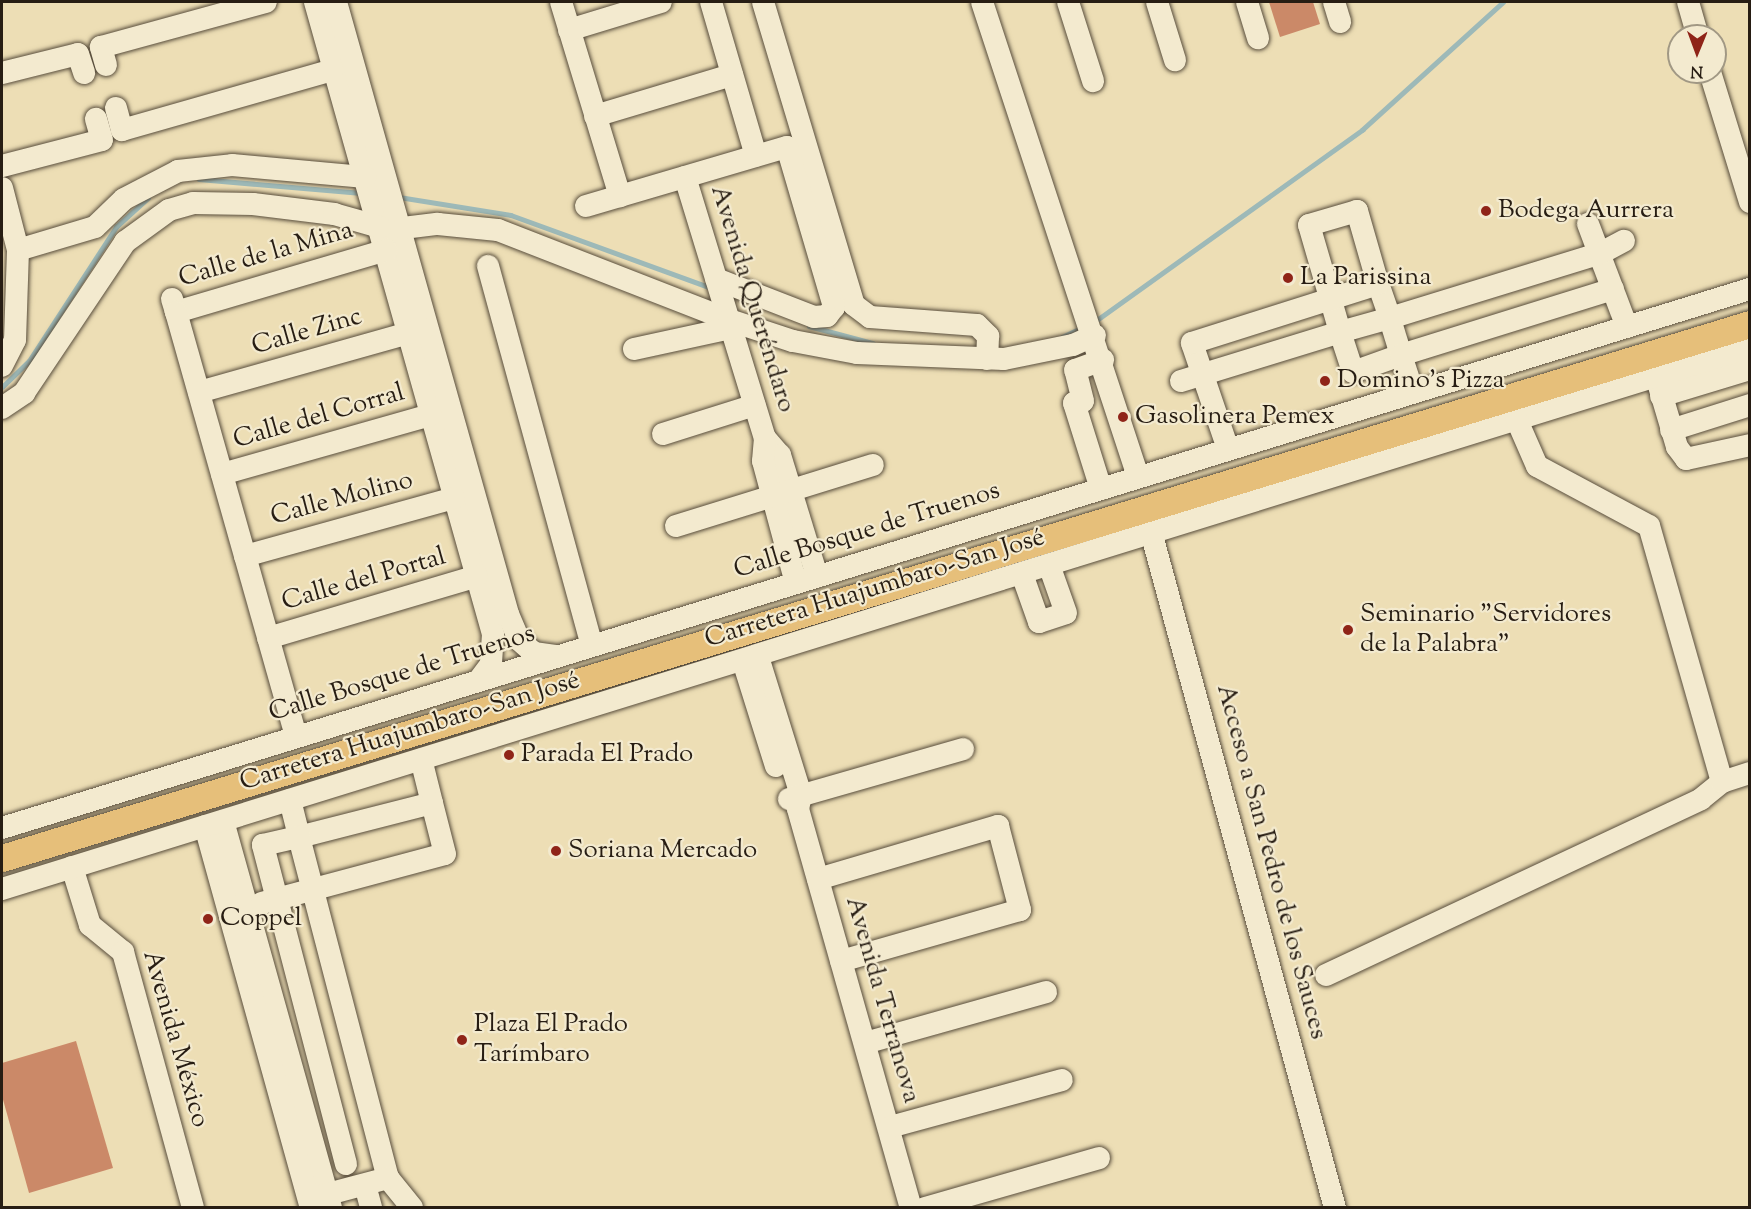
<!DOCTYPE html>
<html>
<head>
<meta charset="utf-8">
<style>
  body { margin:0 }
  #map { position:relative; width:1751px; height:1209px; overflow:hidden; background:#eddeb5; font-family:"Sorts Mill Goudy",serif }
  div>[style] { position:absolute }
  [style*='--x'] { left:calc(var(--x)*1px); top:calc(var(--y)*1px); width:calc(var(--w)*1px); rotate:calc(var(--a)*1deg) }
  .stream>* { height:4.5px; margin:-2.25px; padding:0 2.25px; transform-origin:2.25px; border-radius:2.25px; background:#9db9b8 }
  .building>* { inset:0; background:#cb8968 }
  .roads { filter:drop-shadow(0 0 2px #584d3c) drop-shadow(0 0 2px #584d3c) }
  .minor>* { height:22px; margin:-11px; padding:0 11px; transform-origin:11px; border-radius:11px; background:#f3eacf }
  .major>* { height:27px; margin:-13.5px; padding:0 13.5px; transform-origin:13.5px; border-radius:13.5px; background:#e6bf7a }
  .dots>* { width:16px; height:16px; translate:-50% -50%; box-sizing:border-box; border:3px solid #f3eacf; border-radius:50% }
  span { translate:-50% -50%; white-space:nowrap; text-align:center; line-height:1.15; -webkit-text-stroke:4.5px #f3eacf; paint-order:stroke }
  .poi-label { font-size:26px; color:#271d13 }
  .left { translate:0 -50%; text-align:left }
  .street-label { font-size:26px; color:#271d13 }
  .frame { position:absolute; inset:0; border:3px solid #271d13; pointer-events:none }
  .north { position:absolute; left:1667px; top:24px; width:60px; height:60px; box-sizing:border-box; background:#f3eacf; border:2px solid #a19884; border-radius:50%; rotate:181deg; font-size:16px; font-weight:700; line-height:24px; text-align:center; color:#271d13 }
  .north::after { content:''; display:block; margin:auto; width:21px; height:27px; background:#8f2418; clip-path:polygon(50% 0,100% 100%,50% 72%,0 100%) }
</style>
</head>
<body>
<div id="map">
  <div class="stream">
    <i style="--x:199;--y:179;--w:163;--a:4.9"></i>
    <i style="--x:399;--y:197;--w:113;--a:9.1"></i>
    <i style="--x:511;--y:215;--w:214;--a:20"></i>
    <i style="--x:1094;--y:322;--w:330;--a:-35.6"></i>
    <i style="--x:1362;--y:130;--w:190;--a:-42.2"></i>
    <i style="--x:809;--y:326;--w:66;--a:14.9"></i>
    <i style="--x:1062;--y:337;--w:21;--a:-25"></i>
    <i style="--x:2;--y:387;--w:37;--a:-44"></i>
    <i style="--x:29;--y:361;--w:160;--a:-57"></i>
    <i style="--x:116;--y:227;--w:43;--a:-42.2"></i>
  </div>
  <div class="building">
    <i style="clip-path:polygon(1269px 2px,1313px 2px,1320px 24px,1280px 37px)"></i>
    <i style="clip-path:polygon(76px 1041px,113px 1168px,29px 1193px,2px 1096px,2px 1063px)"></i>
  </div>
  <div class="roads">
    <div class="minor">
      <i style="--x:315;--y:2;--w:657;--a:74.27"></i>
      <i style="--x:493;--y:634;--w:30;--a:94"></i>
      <i style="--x:491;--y:664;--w:21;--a:127"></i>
      <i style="--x:336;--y:2;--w:636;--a:74.3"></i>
      <i style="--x:508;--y:614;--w:28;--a:67"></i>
      <i style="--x:519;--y:640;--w:20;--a:41"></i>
      <i style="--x:534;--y:653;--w:21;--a:8"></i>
      <i style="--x:561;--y:2;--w:203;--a:73.1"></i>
      <i style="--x:711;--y:2;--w:160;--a:73.7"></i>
      <i style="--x:763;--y:2;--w:316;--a:73.3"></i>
      <i style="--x:854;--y:305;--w:20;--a:37"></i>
      <i style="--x:870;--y:317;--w:107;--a:4.3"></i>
      <i style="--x:977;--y:325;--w:16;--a:45"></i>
      <i style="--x:988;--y:336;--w:23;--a:92"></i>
      <i style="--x:982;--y:2;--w:500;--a:71.8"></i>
      <i style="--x:1068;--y:2;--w:83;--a:72.4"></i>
      <i style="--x:1157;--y:2;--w:61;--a:72.8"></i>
      <i style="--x:1247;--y:2;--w:38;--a:73"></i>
      <i style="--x:1334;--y:2;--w:21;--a:73"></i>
      <i style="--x:1688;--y:2;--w:35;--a:74"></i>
      <i style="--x:569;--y:30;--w:96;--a:-16.9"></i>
      <i style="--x:106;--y:65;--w:19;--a:-106"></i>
      <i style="--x:101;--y:47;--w:171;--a:-15.3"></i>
      <i style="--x:1710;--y:72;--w:136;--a:72.9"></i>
      <i style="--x:2;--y:73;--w:78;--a:-14"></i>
      <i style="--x:78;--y:54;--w:20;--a:72"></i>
      <i style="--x:116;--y:108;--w:23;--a:75"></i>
      <i style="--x:122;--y:130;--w:219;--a:-15.9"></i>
      <i style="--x:595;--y:116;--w:143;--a:-16.7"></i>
      <i style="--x:2;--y:166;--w:103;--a:-14.6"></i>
      <i style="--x:102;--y:140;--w:22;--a:-106"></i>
      <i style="--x:685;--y:177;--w:273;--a:73"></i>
      <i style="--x:765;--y:438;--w:23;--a:49"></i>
      <i style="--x:780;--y:455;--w:127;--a:73"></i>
      <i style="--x:2;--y:188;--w:64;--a:75.5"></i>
      <i style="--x:18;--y:250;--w:90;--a:91.9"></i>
      <i style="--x:15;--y:340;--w:29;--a:117"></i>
      <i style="--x:586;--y:206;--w:209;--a:-16.4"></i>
      <i style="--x:787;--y:147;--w:167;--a:73.6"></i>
      <i style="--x:834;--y:307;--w:11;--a:128"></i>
      <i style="--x:827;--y:316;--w:13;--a:176"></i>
      <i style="--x:814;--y:317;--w:105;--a:-158.8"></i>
      <i style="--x:1588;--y:224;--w:110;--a:69.3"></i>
      <i style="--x:403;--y:228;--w:35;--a:-7"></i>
      <i style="--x:438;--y:224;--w:60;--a:5.7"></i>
      <i style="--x:498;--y:230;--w:248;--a:21.3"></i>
      <i style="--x:729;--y:320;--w:67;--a:18.2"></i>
      <i style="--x:793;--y:341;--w:65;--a:10.6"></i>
      <i style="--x:857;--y:353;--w:147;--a:2.3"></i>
      <i style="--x:1004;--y:359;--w:70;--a:-11.5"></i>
      <i style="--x:1073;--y:345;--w:24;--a:-24"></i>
      <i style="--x:18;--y:250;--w:80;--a:-16.6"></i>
      <i style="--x:95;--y:227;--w:40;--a:-44"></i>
      <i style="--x:124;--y:199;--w:61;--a:-27.4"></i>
      <i style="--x:178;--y:171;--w:54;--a:-6.3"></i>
      <i style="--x:232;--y:165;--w:134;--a:5.2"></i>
      <i style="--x:488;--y:266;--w:393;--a:74.7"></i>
      <i style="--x:172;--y:299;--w:14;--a:73"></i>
      <i style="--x:176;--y:312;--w:219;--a:-16.4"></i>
      <i style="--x:176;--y:312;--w:441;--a:74.2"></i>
      <i style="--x:634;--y:349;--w:99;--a:-12.2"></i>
      <i style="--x:1656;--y:376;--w:74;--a:73.5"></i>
      <i style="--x:1677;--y:447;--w:15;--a:53"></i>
      <i style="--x:1686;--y:459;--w:66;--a:-12.3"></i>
      <i style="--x:1181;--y:381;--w:166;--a:-17.1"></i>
      <i style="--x:1340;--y:332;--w:42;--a:72"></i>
      <i style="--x:1353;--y:372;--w:51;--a:-19.5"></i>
      <i style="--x:1401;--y:355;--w:39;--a:-107"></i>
      <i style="--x:1390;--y:318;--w:36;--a:-109"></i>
      <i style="--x:1378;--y:284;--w:76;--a:-106"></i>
      <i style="--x:1357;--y:211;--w:50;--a:163.7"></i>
      <i style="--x:1309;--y:225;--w:111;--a:73.8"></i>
      <i style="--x:1340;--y:332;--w:52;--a:-15.6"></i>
      <i style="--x:1390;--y:318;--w:221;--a:-17.1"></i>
      <i style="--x:1601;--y:253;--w:26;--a:-28"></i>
      <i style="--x:199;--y:392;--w:233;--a:-15.7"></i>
      <i style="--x:1413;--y:392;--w:39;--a:-108"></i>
      <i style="--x:1401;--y:355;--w:222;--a:-17.3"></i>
      <i style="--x:1661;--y:396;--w:93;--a:-16.9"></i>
      <i style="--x:2;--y:408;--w:27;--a:-34"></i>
      <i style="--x:24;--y:393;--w:182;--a:-56.2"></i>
      <i style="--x:125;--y:242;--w:54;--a:-36"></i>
      <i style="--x:169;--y:210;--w:25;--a:-16"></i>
      <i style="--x:193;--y:203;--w:60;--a:1"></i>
      <i style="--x:253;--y:204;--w:82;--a:7"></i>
      <i style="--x:334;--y:214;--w:48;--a:15.8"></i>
      <i style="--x:1671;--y:430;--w:83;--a:-17.6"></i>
      <i style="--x:663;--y:434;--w:96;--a:-17.5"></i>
      <i style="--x:765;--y:438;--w:23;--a:95"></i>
      <i style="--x:763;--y:461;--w:126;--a:74.9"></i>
      <i style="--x:1228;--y:449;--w:112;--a:-108.8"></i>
      <i style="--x:1192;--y:343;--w:195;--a:-17.6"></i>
      <i style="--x:222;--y:474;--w:217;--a:-15.8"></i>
      <i style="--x:1101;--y:489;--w:90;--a:-107.4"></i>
      <i style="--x:1074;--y:403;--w:9;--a:-13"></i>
      <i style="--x:1083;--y:401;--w:32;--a:-104"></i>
      <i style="--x:1075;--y:370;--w:30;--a:-20"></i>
      <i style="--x:676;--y:526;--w:206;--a:-17.2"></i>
      <i style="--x:1151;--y:532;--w:701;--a:74.77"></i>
      <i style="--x:245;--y:556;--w:217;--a:-15.5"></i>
      <i style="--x:1022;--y:574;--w:51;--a:70.5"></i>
      <i style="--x:1039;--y:622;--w:28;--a:-18"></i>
      <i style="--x:1066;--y:613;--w:51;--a:-109.5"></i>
      <i style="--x:268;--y:638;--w:218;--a:-16.5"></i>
      <i style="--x:758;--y:657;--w:145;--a:72.7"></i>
      <i style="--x:801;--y:795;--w:14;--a:102"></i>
      <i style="--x:798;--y:809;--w:415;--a:74.2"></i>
      <i style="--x:743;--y:661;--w:110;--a:72.6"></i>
      <i style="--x:1722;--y:782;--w:29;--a:-18"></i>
      <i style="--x:789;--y:799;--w:181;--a:-16"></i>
      <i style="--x:290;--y:800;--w:38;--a:76"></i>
      <i style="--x:299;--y:837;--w:137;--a:-14.3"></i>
      <i style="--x:432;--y:803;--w:45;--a:-104"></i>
      <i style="--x:223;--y:821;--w:402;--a:74.4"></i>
      <i style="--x:205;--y:826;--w:396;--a:74.5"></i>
      <i style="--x:2;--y:828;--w:1829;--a:-17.14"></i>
      <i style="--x:72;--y:867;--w:61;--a:72.8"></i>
      <i style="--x:90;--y:925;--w:43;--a:39.3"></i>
      <i style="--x:123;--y:952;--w:265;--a:74.7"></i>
      <i style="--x:818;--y:879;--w:188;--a:-16.4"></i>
      <i style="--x:998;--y:826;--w:87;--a:75.3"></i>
      <i style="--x:1020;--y:910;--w:186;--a:164.1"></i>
      <i style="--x:2;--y:889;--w:1830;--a:-17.23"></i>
      <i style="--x:262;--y:903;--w:189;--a:-15"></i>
      <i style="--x:445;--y:854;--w:53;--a:-104.3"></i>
      <i style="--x:1326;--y:975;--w:414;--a:-25.1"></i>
      <i style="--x:1701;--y:799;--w:27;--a:-39"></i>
      <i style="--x:1722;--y:782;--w:266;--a:-105.9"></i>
      <i style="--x:1649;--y:526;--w:127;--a:-151.8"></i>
      <i style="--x:1537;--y:466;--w:52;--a:-113.6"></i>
      <i style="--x:865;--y:1043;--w:188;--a:-15.7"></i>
      <i style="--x:890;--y:1127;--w:178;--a:-15.3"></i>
      <i style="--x:346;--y:1164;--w:330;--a:-104.6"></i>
      <i style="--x:263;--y:845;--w:37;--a:-13"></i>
      <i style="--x:299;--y:837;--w:352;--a:75.4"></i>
      <i style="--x:388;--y:1178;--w:38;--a:51"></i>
      <i style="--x:365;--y:1185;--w:24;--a:75"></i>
      <i style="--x:313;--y:1198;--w:78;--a:-14.9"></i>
      <i style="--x:925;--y:1208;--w:181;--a:-16"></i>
    </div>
    <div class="major">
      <i style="--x:2;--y:858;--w:1828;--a:-16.99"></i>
    </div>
  </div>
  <div class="dots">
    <i style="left:1486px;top:211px;background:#8f2418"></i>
    <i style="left:1288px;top:278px;background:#8f2418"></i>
    <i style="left:1325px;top:381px;background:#8f2418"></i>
    <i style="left:1123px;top:417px;background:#8f2418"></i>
    <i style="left:1348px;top:630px;background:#8f2418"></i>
    <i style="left:509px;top:755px;background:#8f2418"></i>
    <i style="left:556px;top:851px;background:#8f2418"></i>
    <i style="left:208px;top:919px;background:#8f2418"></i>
    <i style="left:462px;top:1040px;background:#8f2418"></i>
  </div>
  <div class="poi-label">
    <span class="left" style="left:1498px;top:211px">Bodega Aurrera</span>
    <span class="left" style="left:1300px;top:278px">La Parissina</span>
    <span class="left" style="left:1337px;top:381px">Domino's Pizza</span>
    <span class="left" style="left:1135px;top:417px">Gasolinera Pemex</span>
    <span class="left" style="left:1360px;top:630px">Seminario "Servidores<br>de la Palabra"</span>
    <span class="left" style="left:521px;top:755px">Parada El Prado</span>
    <span class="left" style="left:568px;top:851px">Soriana Mercado</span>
    <span class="left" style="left:220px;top:919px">Coppel</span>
    <span class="left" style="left:474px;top:1040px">Plaza El Prado<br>Tarímbaro</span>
  </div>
  <div class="street-label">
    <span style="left:266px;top:255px;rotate:-16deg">Calle de la Mina</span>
    <span style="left:752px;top:299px;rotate:73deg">Avenida Queréndaro</span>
    <span style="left:307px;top:332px;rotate:-16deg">Calle Zinc</span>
    <span style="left:319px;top:417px;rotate:-16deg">Calle del Corral</span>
    <span style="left:342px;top:499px;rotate:-15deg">Calle Molino</span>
    <span style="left:867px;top:531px;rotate:-17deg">Calle Bosque de Truenos</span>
    <span style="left:364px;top:580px;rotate:-16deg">Calle del Portal</span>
    <span style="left:875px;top:589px;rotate:-17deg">Carretera Huajumbaro-San José</span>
    <span style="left:402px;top:674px;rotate:-17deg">Calle Bosque de Truenos</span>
    <span style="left:410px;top:732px;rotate:-17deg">Carretera Huajumbaro-San José</span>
    <span style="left:1271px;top:862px;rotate:75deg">Acceso a San Pedro de los Sauces</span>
    <span style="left:882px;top:1000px;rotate:74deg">Avenida Terranova</span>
    <span style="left:175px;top:1039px;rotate:74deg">Avenida México</span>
  </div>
  <div class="frame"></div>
  <div class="north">N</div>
</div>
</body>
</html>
